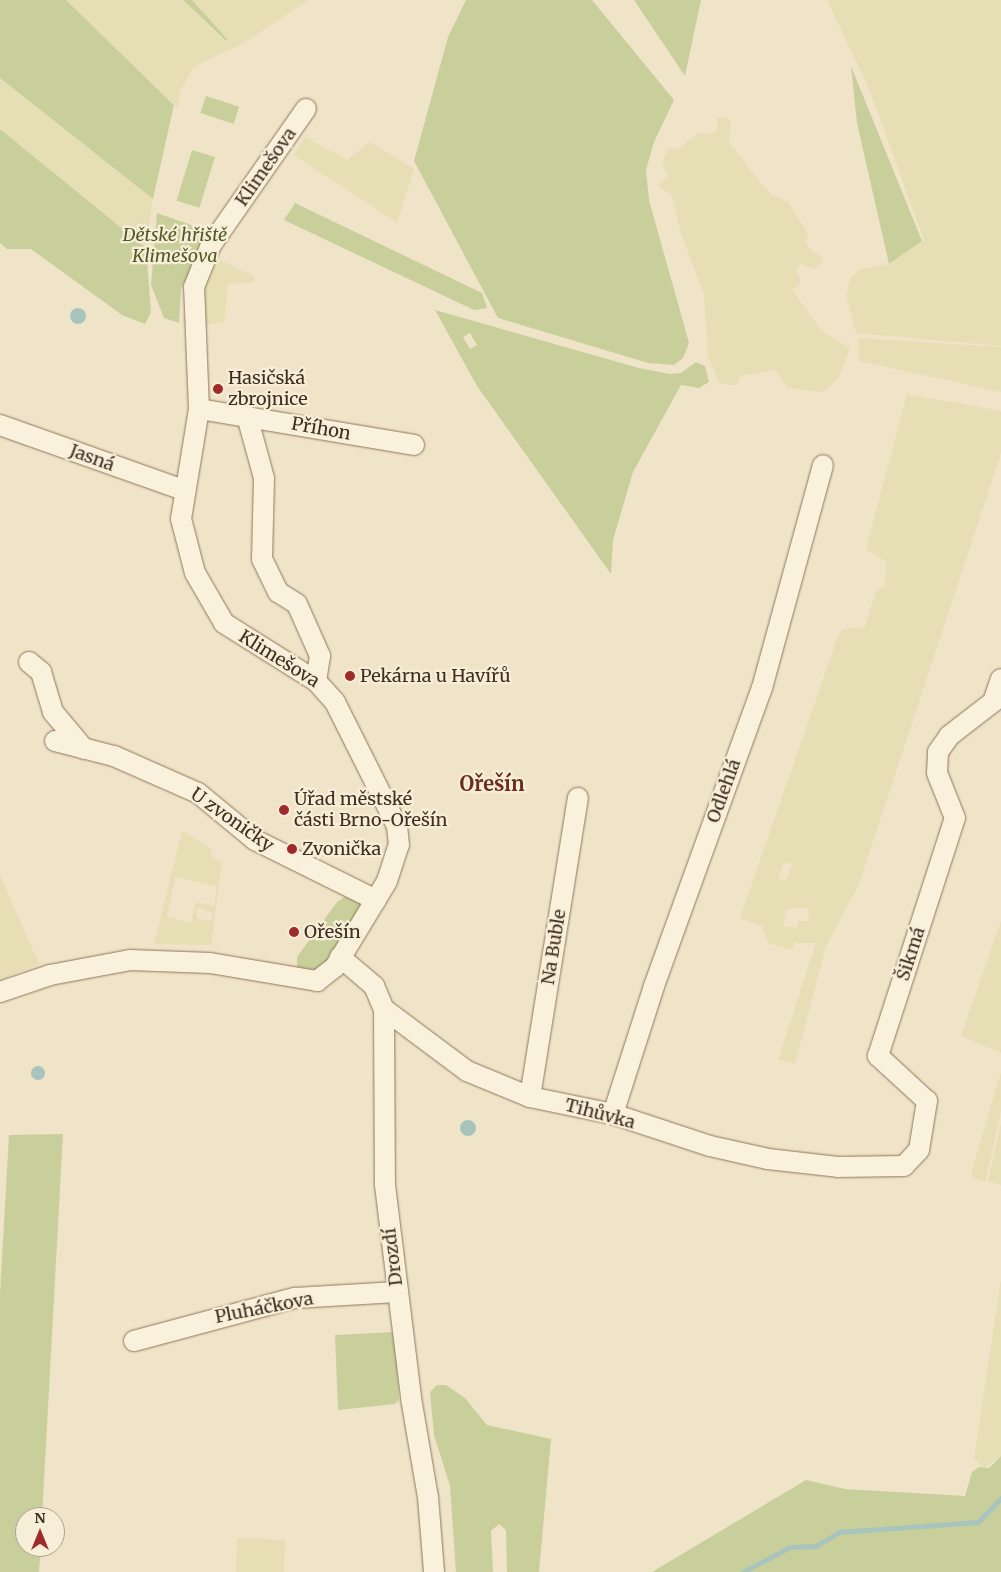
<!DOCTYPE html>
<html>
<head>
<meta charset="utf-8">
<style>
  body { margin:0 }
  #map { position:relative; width:1001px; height:1572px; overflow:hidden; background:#f0e4c8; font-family:Merriweather,serif }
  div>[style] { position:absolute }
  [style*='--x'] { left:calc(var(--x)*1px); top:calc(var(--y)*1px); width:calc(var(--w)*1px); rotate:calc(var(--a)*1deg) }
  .farmland>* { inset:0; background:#e6deb5; transform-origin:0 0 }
  .green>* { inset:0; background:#c9cf9b; transform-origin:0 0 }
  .water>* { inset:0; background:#a9c4bc }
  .round { border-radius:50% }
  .stream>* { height:4.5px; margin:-2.25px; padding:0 2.25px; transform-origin:2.25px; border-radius:2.25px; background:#a9c4bc }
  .roads { filter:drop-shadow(0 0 1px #8d765c) drop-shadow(0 0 1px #8d765c) }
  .minor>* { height:20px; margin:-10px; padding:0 10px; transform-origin:10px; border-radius:10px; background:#faf1dc }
  .dots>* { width:14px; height:14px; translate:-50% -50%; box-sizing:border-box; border:2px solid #f7eed8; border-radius:50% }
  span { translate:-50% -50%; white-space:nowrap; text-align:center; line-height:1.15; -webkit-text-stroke:4.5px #f7eed8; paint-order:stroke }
  .street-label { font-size:18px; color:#3d2e20 }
  .park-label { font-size:18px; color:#4d5a26; font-style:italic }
  .poi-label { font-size:18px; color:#3d2e20 }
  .left { translate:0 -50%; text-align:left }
  .quarter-label { font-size:20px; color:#6b2e1e; font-weight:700 }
  .north { position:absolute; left:15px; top:1507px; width:50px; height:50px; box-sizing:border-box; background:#f7eed8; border:1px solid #ada18e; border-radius:50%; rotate:0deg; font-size:14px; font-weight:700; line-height:20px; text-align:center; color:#3d2e20 }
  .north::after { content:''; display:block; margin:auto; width:18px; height:22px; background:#9e2a2b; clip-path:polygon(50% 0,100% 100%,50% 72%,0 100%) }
</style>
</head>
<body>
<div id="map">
  <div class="farmland">
    <i style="clip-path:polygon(66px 0,183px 0,230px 47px,192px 0,308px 0,244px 43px,194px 67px,180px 91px,178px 108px)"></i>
    <i style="clip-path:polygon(827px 0,1001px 0,1001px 346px,856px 333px,846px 295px,851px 277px,859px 270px,889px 264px,924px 240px,870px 91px)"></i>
    <i style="clip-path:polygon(0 78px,153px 199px,146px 248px,0 129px)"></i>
    <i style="clip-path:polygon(725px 117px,731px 120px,729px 143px,770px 194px,788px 202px,808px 233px,806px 242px,812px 252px,822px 256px,823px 262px,815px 269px,800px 264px,797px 271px,801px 283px,792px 290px,822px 331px,850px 348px,839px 378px,823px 392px,788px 388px,775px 370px,740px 376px,737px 385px,720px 384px,708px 356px,704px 294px,681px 234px,672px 196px,657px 185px,669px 176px,662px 164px,668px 148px,678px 149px,699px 132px,711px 135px,718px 128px,716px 118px)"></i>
    <i style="clip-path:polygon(305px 137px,347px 160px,370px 142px,414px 169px,397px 223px,294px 155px)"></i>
    <i style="clip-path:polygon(216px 258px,255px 277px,253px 282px,228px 284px,224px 322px,200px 326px,201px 291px)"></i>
    <i style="clip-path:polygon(858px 338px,1001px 347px,1001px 392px,859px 361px)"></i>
    <i style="clip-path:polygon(evenodd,907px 394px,1001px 411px,1001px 453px,859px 884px,826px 946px,795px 1064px,778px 1060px,816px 943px,794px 943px,792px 950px,768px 943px,762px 926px,740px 918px,837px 639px,842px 629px,865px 627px,876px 591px,885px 585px,887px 562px,866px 549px,907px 394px,784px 862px,792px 864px,786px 881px,778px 878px,784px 862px,907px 394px,787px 909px,808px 908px,809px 921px,798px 921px,797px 928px,783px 926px,787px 909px)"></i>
    <i style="clip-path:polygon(evenodd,182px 831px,212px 849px,211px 856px,222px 863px,211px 945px,154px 944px,182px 831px,175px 877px,217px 886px,214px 906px,196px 902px,191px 923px,167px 917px,175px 877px,182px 831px,197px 907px,213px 914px,211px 921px,197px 918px,197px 907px)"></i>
    <i style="clip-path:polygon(0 875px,39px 964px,0 980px)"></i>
    <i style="clip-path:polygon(1001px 921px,1001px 1053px,961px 1036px)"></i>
    <i style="clip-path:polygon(1001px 1072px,1001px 1110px,985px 1182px,972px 1178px,972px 1170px)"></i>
    <i style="clip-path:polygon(1001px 1123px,1001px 1185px,988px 1181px)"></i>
    <i style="clip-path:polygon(1001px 1279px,1001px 1456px,984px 1468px,974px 1459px)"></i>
    <i style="left:237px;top:1538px;width:48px;height:34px;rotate:2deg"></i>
  </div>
  <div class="green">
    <i style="clip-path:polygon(0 0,66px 0,174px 105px,153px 199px,0 78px)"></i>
    <i style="clip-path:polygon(183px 0,192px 0,228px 40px,225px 40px)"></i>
    <i style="clip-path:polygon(466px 0,592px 0,674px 100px,654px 142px,646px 170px,649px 200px,689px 343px,683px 358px,674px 365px,648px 363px,498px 318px,414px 161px,448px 37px)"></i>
    <i style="clip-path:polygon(634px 0,701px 0,685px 76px)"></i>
    <i style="clip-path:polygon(851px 66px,922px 241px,889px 264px,857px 123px)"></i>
    <i style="left:206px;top:96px;width:35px;height:18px;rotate:18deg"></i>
    <i style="clip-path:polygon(0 129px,146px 248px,151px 312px,145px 324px,122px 315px,31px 249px,7px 249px,0 243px)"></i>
    <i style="left:192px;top:150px;width:24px;height:53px;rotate:17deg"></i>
    <i style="clip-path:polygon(295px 203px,482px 293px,487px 308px,474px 310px,284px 220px)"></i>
    <i style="clip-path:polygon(157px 213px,211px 232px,181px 289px,179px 323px,164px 318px,151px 285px)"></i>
    <i style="clip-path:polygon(evenodd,435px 310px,639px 368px,670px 374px,681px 373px,696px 362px,705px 366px,709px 382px,699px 388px,681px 385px,633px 472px,613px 540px,611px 574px,477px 386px,435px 310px,470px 333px,477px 345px,470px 349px,463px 337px,470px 333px)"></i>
    <i style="clip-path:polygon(346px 896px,361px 903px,361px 908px,331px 959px,316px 972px,297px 970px,297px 957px,337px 902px)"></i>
    <i style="clip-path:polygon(63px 1134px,42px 1517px,25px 1517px,25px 1547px,41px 1547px,39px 1572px,0 1572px,0 1294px,9px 1135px)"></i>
    <i style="clip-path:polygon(395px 1332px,399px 1400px,395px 1404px,338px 1410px,335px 1335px)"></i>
    <i style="clip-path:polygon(437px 1385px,446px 1385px,465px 1398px,487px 1425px,551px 1439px,539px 1572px,507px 1572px,506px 1530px,499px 1524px,491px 1531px,493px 1572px,456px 1572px,450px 1486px,434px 1435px,430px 1392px)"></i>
    <i style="clip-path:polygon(1001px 1456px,1001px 1572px,652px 1572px,806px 1480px,845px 1489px,965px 1496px,972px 1472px,979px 1467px,989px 1468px)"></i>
  </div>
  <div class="water">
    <i class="round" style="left:70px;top:308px;width:16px;height:16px"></i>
    <i class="round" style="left:31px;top:1066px;width:14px;height:14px"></i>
    <i class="round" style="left:460px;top:1120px;width:16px;height:16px"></i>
  </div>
  <div class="stream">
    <i style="--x:743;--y:1572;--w:53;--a:-28"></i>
    <i style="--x:790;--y:1547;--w:26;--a:-2"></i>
    <i style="--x:816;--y:1546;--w:27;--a:-31"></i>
    <i style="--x:839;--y:1532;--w:139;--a:-4.1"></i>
    <i style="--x:978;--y:1522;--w:33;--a:-46"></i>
  </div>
  <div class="roads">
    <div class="minor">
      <i style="--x:199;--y:409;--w:218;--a:9.5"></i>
      <i style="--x:247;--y:416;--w:64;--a:74.7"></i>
      <i style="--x:264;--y:478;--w:81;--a:91.4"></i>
      <i style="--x:262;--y:559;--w:37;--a:64"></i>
      <i style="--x:278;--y:592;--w:22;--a:32"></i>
      <i style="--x:297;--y:604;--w:57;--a:66.1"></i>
      <i style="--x:320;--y:656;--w:25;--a:99"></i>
      <i style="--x:0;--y:425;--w:195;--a:19.5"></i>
      <i style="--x:29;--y:662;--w:16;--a:40"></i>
      <i style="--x:41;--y:672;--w:42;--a:73.3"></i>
      <i style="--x:53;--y:712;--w:48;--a:50"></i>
      <i style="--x:55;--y:741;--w:61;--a:14.3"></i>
      <i style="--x:114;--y:756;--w:92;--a:23.8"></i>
      <i style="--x:198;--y:793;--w:74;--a:39.5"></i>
      <i style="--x:255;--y:840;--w:135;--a:26.4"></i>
      <i style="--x:340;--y:957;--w:45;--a:40.5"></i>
      <i style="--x:374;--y:986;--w:25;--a:67"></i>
      <i style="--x:384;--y:1009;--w:176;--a:89.7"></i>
      <i style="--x:385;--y:1185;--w:215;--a:83"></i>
      <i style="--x:411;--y:1398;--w:100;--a:80.3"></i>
      <i style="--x:428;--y:1497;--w:75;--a:85.4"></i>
      <i style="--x:0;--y:992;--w:53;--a:-18.8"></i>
      <i style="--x:50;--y:975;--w:81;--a:-10.6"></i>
      <i style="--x:130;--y:960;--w:80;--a:2.1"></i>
      <i style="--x:210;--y:963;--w:109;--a:9.5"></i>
      <i style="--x:317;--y:981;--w:23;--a:-38"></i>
      <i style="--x:335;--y:967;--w:100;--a:-58.8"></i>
      <i style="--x:387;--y:881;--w:38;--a:-72"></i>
      <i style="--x:399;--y:845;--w:19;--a:-96"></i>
      <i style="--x:397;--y:826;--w:139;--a:-116.6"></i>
      <i style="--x:335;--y:702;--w:28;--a:-132"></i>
      <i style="--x:316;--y:681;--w:109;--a:-147.8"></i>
      <i style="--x:224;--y:623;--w:58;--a:-120.1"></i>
      <i style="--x:195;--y:573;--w:56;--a:-104.5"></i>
      <i style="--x:181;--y:519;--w:111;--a:-80.7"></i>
      <i style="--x:199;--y:409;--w:122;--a:-92.3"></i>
      <i style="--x:194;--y:287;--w:45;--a:-68"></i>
      <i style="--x:211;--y:245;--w:166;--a:-55.1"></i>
      <i style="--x:384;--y:1009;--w:104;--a:36.8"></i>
      <i style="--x:467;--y:1071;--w:68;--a:22.4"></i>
      <i style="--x:530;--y:1097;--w:85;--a:11.6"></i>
      <i style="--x:613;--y:1114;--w:102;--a:18.3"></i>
      <i style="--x:710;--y:1146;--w:59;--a:12.6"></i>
      <i style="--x:768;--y:1159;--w:70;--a:6.5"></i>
      <i style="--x:838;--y:1167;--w:66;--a:-0.9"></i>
      <i style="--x:904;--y:1166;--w:22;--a:-47"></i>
      <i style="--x:919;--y:1150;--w:50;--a:-80.7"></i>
      <i style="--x:927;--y:1101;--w:67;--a:-137.4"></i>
      <i style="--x:878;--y:1056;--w:250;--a:-72.1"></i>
      <i style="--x:955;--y:818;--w:48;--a:-111.8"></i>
      <i style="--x:937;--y:773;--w:21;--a:-87"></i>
      <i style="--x:938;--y:752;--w:19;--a:-55"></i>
      <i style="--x:949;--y:736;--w:56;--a:-37.7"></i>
      <i style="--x:993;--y:702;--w:24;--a:-71"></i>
      <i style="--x:530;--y:1097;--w:303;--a:-80.9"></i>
      <i style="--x:613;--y:1114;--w:134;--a:-72.2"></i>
      <i style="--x:654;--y:986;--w:317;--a:-70.1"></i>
      <i style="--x:762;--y:688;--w:231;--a:-74.7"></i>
      <i style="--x:134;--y:1341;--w:167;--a:-15"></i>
      <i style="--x:295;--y:1298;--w:102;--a:-3.4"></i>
    </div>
  </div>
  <div class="dots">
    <i style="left:218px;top:389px;background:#9e2a2b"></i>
    <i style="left:350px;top:676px;background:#9e2a2b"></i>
    <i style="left:284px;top:810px;background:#9e2a2b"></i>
    <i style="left:292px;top:849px;background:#9e2a2b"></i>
    <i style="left:294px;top:932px;background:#9e2a2b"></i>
  </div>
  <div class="street-label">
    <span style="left:266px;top:167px;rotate:-55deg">Klimešova</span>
    <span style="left:321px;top:429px;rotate:10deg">Příhon</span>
    <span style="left:92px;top:458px;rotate:20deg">Jasná</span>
    <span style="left:279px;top:659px;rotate:32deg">Klimešova</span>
    <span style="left:724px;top:791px;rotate:-70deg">Odlehlá</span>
    <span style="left:232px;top:820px;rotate:35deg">U zvoničky</span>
    <span style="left:554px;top:947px;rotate:-81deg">Na Buble</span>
    <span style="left:911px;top:954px;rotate:-72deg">Šikmá</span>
    <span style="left:600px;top:1114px;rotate:15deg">Tihůvka</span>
    <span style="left:393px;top:1257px;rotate:-97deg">Drozdí</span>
    <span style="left:264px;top:1308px;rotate:-11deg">Pluháčkova</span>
  </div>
  <div class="park-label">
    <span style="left:175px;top:246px">Dětské hřiště<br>Klimešova</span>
  </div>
  <div class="poi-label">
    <span class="left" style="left:228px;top:389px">Hasičská<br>zbrojnice</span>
    <span class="left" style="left:360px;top:676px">Pekárna u Havířů</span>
    <span class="left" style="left:294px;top:810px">Úřad městské<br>části Brno-Ořešín</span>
    <span class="left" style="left:302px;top:849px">Zvonička</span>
    <span class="left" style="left:304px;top:932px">Ořešín</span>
  </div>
  <div class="quarter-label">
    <span style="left:492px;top:783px">Ořešín</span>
  </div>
  <div class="north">N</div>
</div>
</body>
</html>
